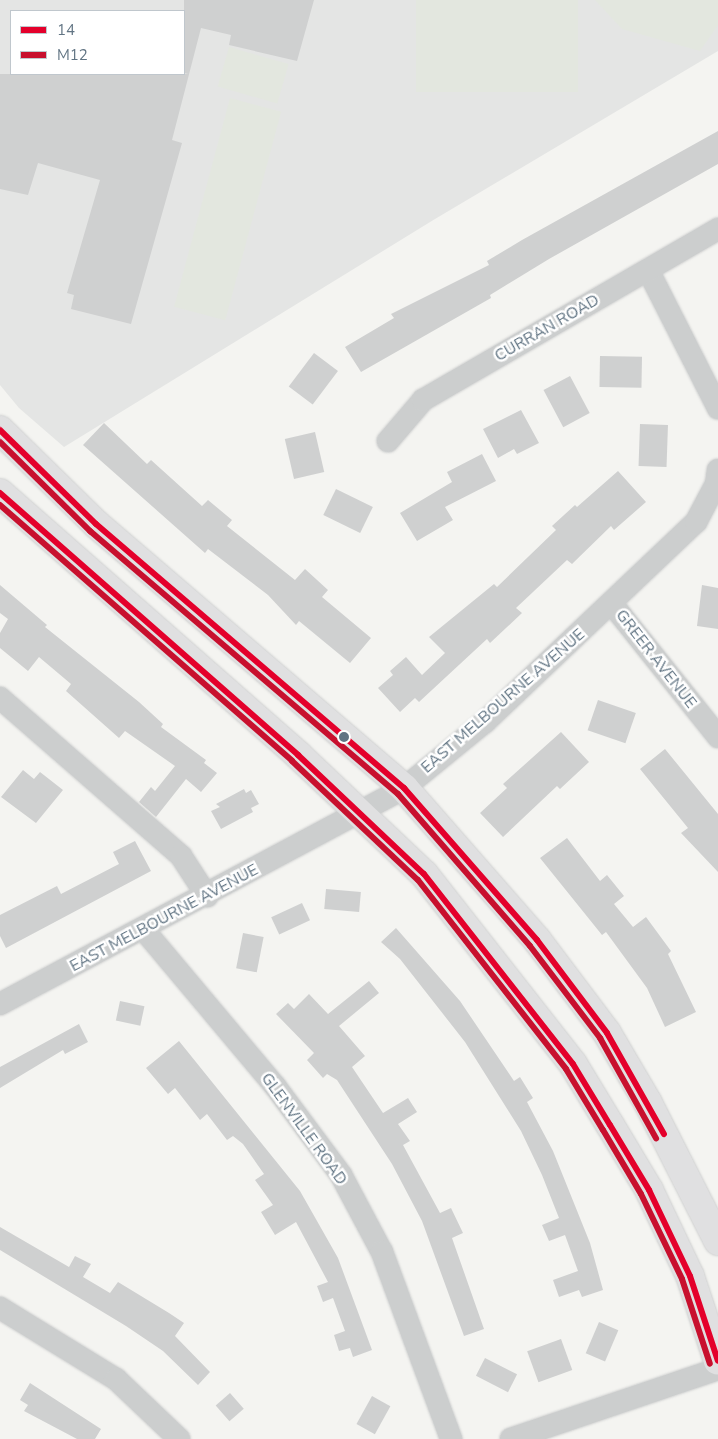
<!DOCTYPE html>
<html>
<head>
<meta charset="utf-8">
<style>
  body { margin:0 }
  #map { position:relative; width:718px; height:1439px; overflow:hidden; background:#f4f4f1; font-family:"Nunito Sans",sans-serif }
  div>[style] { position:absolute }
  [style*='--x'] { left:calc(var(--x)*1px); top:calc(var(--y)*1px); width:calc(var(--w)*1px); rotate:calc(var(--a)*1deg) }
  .built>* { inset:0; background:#e4e5e4 }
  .green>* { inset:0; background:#e3e7df; transform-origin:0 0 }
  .building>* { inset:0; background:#cfd0d0; transform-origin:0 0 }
  .roads { filter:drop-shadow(0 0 1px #cfd0d0) drop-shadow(0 0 1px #cfd0d0) }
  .street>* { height:22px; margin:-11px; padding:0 11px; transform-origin:11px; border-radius:11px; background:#cccece }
  .primary>* { height:28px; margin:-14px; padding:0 14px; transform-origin:14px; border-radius:14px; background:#e0e0e1 }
  .bus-1>* { height:6px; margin:-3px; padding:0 3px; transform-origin:3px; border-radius:3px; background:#e4002b }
  .bus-2>* { height:6px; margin:-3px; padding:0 3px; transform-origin:3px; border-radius:3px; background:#c8102e }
  .dots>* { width:14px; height:14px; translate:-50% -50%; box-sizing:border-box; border:2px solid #fff; border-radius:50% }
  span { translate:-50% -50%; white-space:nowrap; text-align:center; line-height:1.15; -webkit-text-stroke:5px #fff; paint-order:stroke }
  .street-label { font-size:16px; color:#617483 }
  .legend { position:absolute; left:10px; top:10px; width:175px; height:65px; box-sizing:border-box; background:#fff; border:1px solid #c0c7cd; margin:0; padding:6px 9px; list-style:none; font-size:15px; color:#617483 }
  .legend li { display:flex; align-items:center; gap:10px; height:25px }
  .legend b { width:25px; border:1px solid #c0c7cd }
</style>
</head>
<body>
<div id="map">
  <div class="built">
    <i style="clip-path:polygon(evenodd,0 0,718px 0,718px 51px,435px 219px,64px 447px,19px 408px,0 385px,0 0,11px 11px,184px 11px,184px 74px,11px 74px,11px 11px)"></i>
  </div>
  <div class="green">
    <i style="left:416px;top:0;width:162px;height:92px"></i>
    <i style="clip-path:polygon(595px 0,718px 0,718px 25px,700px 51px,622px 29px)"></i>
    <i style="left:229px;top:47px;width:62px;height:41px;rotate:16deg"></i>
    <i style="left:230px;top:98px;width:53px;height:216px;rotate:15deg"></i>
  </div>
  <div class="building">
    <i style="clip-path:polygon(184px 0,314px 0,297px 61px,229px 45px,231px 35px,201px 28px,172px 140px,182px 143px,131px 324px,71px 309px,74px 295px,67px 293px,100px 180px,38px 163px,28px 195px,0 189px,0 74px,188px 74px,184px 73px)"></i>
    <i style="clip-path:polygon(718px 131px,718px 164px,549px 259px,490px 295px,491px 298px,361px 372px,345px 347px,394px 318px,391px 314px,489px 265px,487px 261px,522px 240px)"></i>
    <i style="left:314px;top:353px;width:30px;height:42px;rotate:37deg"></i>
    <i style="left:600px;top:356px;width:42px;height:31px;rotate:1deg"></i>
    <i style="left:570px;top:376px;width:42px;height:30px;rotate:62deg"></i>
    <i style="clip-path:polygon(521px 410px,539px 443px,517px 454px,514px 449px,498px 458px,483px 429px)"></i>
    <i style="clip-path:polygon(104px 423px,147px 464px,151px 460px,202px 506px,208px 500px,232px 520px,227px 526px,295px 580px,305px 569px,328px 590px,322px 597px,371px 638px,350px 663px,299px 621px,296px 625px,268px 595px,208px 549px,205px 553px,83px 445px)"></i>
    <i style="left:640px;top:424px;width:28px;height:42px;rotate:2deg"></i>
    <i style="left:315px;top:432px;width:41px;height:31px;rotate:77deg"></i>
    <i style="clip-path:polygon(482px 454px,496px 481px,445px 507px,453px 520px,417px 541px,400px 513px,452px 482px,447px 472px)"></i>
    <i style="clip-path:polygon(618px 471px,646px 502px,614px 530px,611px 526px,572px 564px,567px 560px,516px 608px,522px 613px,490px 643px,487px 639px,419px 702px,415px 698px,400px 712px,378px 688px,393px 675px,390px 671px,406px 657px,422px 675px,445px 653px,429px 637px,494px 584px,497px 587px,556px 530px,552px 526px,575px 505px,577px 507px)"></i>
    <i style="left:336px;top:489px;width:41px;height:29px;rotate:26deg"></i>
    <i style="clip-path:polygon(0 585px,47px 625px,45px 627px,139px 702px,163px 724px,161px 727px,206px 760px,204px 763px,217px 773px,201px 792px,186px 779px,156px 817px,139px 802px,151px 787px,155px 791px,175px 766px,125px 731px,119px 738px,66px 691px,71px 684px,39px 657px,28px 671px,0 648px,0 633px,8px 619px,0 613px)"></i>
    <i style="clip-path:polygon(702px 585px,718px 588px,718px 629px,697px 626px)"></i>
    <i style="left:598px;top:700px;width:40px;height:32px;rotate:19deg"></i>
    <i style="clip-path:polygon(561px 732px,589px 762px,560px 789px,557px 786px,503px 837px,480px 813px,507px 788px,503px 784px)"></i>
    <i style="clip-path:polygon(665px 749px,718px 814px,718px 872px,681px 833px,688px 828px,640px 769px)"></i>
    <i style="clip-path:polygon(23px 770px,34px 779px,40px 772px,63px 790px,36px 823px,1px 797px)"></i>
    <i style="clip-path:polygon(244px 789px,246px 793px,251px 790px,259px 804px,251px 808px,253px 812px,221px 829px,211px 811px,220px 807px,216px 804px)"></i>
    <i style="clip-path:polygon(567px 838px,600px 881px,607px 875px,624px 896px,614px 904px,633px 927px,646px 917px,671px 951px,668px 954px,696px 1012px,665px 1027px,647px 988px,606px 932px,602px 935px,540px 858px)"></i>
    <i style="clip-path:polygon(135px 841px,151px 871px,6px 948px,0 936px,0 915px,57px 886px,61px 894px,119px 864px,113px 852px)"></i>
    <i style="left:326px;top:889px;width:35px;height:20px;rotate:5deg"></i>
    <i style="left:302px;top:903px;width:19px;height:34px;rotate:65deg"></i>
    <i style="clip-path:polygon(396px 928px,460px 1001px,514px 1081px,520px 1077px,533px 1098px,527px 1102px,553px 1151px,590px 1243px,603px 1290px,582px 1297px,579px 1290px,559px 1297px,553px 1280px,578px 1271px,565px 1235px,549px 1241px,542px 1225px,559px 1218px,542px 1175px,521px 1131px,465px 1042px,400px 959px,381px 942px)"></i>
    <i style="left:243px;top:933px;width:21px;height:36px;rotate:11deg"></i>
    <i style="clip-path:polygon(369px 981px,379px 993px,339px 1026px,365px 1056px,352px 1067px,383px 1113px,408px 1098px,417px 1112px,398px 1124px,410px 1141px,403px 1145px,440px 1213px,451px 1208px,463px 1233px,452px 1238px,484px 1329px,464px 1336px,422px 1221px,392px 1164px,337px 1080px,327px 1074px,323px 1078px,307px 1060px,314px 1053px,276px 1014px,288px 1003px,294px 1009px,309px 994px,328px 1014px)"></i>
    <i style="left:120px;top:1001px;width:25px;height:20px;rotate:12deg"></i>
    <i style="clip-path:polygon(79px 1024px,88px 1042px,65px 1054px,63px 1050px,0 1088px,0 1067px)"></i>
    <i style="clip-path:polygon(179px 1041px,300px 1191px,338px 1258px,372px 1350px,353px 1357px,350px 1348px,339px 1351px,334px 1335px,345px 1331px,333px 1298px,323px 1302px,317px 1286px,328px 1282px,296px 1222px,275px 1235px,261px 1212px,273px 1205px,255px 1180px,264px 1174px,243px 1144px,233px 1136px,227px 1140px,207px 1114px,200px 1120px,175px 1088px,168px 1094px,146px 1068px)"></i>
    <i style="clip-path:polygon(0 1227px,69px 1267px,75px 1256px,91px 1264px,83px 1277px,110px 1293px,118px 1282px,169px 1313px,184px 1323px,175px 1336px,210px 1372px,198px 1385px,163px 1351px,126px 1326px,0 1250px)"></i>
    <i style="left:599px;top:1322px;width:21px;height:34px;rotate:23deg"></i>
    <i style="left:561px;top:1339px;width:33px;height:36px;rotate:70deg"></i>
    <i style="left:485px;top:1358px;width:36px;height:20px;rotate:27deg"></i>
    <i style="clip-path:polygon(30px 1383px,101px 1429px,95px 1439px,77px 1439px,24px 1411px,28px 1405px,20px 1400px)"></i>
    <i style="left:230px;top:1393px;width:21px;height:19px;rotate:49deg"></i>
    <i style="left:372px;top:1396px;width:21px;height:32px;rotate:29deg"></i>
  </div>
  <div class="roads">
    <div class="street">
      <i style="--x:648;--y:270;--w:155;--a:63.1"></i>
      <i style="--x:388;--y:441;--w:54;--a:-49.5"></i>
      <i style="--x:423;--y:400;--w:341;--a:-30.1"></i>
      <i style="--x:612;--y:604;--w:170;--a:51.4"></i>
      <i style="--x:0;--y:698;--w:240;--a:41.1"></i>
      <i style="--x:181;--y:856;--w:48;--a:57"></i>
      <i style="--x:144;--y:930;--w:204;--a:50"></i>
      <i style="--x:275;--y:1086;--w:111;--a:53.4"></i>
      <i style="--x:341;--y:1175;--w:87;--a:62"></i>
      <i style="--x:382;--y:1252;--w:199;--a:69.7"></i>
      <i style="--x:0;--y:1004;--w:458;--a:-28.1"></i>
      <i style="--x:404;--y:788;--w:104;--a:-39.2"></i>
      <i style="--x:485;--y:722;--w:291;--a:-43.5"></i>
      <i style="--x:696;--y:522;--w:43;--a:-62.2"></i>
      <i style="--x:716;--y:484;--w:14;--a:-82"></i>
      <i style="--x:0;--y:1308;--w:136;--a:31.5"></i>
      <i style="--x:116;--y:1379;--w:87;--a:43.6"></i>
      <i style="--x:511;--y:1439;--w:219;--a:-18.7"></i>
    </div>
    <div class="primary">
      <i style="--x:0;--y:430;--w:134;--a:44.4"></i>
      <i style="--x:96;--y:524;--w:406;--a:40.6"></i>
      <i style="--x:404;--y:788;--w:202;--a:48.8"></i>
      <i style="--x:537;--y:940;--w:116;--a:53"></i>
      <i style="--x:607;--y:1033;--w:81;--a:59.6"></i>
      <i style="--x:648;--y:1103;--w:155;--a:63.1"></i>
      <i style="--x:0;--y:493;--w:397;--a:41.3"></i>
      <i style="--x:298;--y:755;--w:173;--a:43.4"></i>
      <i style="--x:424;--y:874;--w:241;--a:51.9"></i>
      <i style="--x:573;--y:1064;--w:71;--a:58.8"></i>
      <i style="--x:610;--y:1125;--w:76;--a:59"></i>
      <i style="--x:649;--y:1190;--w:95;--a:64.5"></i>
      <i style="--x:690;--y:1276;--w:89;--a:71.8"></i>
    </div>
  </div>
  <div class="bus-1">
    <i style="--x:0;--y:430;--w:134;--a:44.4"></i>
    <i style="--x:96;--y:524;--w:406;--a:40.6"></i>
    <i style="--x:404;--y:788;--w:202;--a:48.8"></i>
    <i style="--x:537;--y:940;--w:116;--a:53"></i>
    <i style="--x:607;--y:1033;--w:116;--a:60.6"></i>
    <i style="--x:0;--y:493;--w:397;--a:41.3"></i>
    <i style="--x:298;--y:755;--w:173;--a:43.4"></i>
    <i style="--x:424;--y:874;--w:241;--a:51.9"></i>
    <i style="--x:573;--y:1064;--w:71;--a:58.8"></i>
    <i style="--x:610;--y:1125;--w:76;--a:59"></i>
    <i style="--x:649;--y:1190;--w:95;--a:64.5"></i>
    <i style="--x:690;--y:1276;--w:89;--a:71.8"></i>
  </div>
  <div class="bus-2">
    <i style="--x:0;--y:442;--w:127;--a:44.7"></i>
    <i style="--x:90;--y:531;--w:405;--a:40.5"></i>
    <i style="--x:398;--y:794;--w:201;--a:49"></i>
    <i style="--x:530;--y:946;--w:116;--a:52.7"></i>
    <i style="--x:600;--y:1038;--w:115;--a:60.8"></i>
    <i style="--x:0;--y:505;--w:388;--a:41.2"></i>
    <i style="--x:292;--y:761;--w:173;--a:43.4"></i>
    <i style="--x:418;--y:880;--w:240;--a:51.9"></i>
    <i style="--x:566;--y:1069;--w:71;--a:58.8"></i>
    <i style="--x:603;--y:1130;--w:74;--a:59.3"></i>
    <i style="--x:641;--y:1194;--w:94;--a:64.2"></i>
    <i style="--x:682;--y:1279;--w:89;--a:71.8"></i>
  </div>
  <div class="dots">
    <i style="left:344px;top:737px;background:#617483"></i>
  </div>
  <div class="street-label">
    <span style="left:547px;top:328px;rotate:-30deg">CURRAN ROAD</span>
    <span style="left:656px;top:659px;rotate:52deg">GREER AVENUE</span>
    <span style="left:503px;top:701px;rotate:-41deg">EAST MELBOURNE AVENUE</span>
    <span style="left:164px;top:918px;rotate:-28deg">EAST MELBOURNE AVENUE</span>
    <span style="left:304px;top:1129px;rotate:54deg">GLENVILLE ROAD</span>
  </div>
  <ul class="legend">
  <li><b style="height:6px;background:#e4002b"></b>14</li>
  <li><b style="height:6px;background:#c8102e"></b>M12</li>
  </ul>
</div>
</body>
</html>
